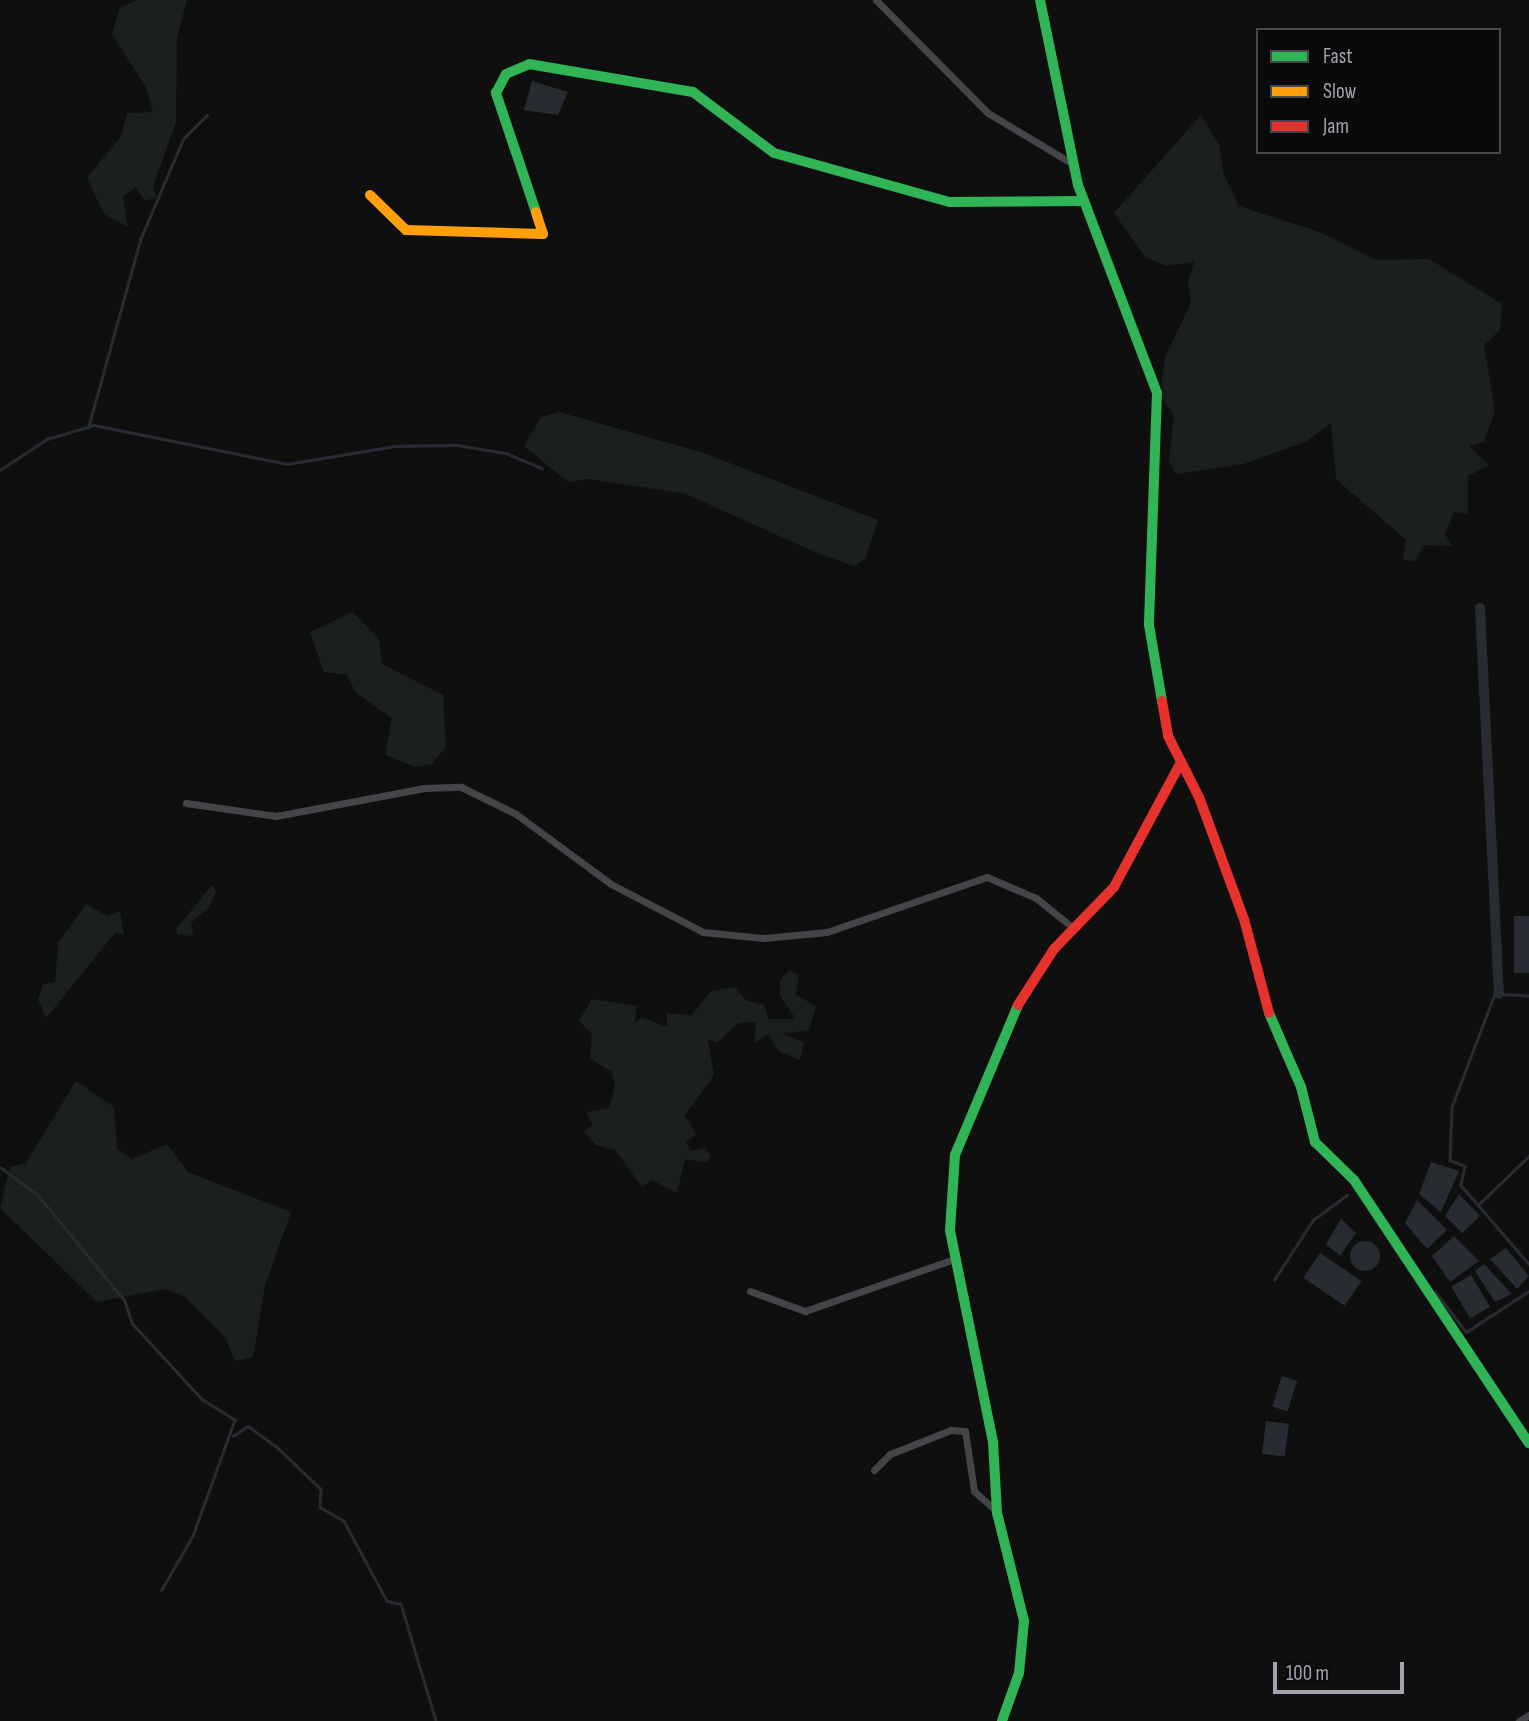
<!DOCTYPE html>
<html>
<head>
<meta charset="utf-8">
<style>
  body { margin:0 }
  #map { position:relative; width:1529px; height:1721px; overflow:hidden; background:#0f0f10; font-family:"Sofia Sans Condensed",sans-serif }
  div>[style] { position:absolute }
  [style*='--x'] { left:calc(var(--x)*1px); top:calc(var(--y)*1px); width:calc(var(--w)*1px); rotate:calc(var(--a)*1deg) }
  .green>* { inset:0; background:#1a201b }
  .water>* { inset:0; background:#272b32; transform-origin:0 0 }
  .round { border-radius:50% }
  .stream>* { height:2.5px; margin:-1.25px; padding:0 1.25px; transform-origin:1.25px; border-radius:1.25px; background:#272b32 }
  .canal>* { height:10px; margin:-5px; padding:0 5px; transform-origin:5px; border-radius:5px; background:#272b32 }
  .street>* { height:7px; margin:-3.5px; padding:0 3.5px; transform-origin:3.5px; border-radius:3.5px; background:#444549 }
  .fast>* { height:10px; margin:-5px; padding:0 5px; transform-origin:5px; border-radius:5px; background:#30b455 }
  .slow>* { height:10px; margin:-5px; padding:0 5px; transform-origin:5px; border-radius:5px; background:#ff9f0a }
  .jam>* { height:10px; margin:-5px; padding:0 5px; transform-origin:5px; border-radius:5px; background:#e5322d }
  span { translate:-50% -50%; white-space:nowrap; text-align:center; line-height:1.15; -webkit-text-stroke:6px #0a0a0b; paint-order:stroke }
  .legend { position:absolute; left:1256px; top:28px; width:245px; height:126px; box-sizing:border-box; background:#0a0a0b; border:2px solid #46484d; margin:0; padding:9px 12px; list-style:none; font-size:21px; color:#a1a4b0 }
  .legend li { display:flex; align-items:center; gap:14px; height:35px }
  .legend b { width:35px; border:2px solid #46484d }
  .scale { position:absolute; left:1273px; top:1662px; width:131px; height:32px; box-sizing:border-box; border:4px solid #a1a4b0; border-top:0; padding-left:9px; font-size:21px; line-height:24px; white-space:nowrap; color:#a1a4b0; -webkit-text-stroke:5px #0a0a0b; paint-order:stroke }
</style>
</head>
<body>
<div id="map">
  <div class="green">
    <i style="clip-path:polygon(136px 0,187px 0,177px 38px,176px 122px,153px 187px,157px 197px,145px 201px,135px 187px,123px 197px,128px 227px,104px 214px,87px 178px,121px 136px,127px 113px,153px 112px,145px 86px,112px 34px,119px 9px)"></i>
    <i style="clip-path:polygon(1201px 115px,1219px 145px,1224px 175px,1239px 206px,1322px 233px,1376px 260px,1429px 259px,1502px 304px,1500px 330px,1484px 345px,1495px 411px,1484px 442px,1469px 446px,1489px 465px,1468px 476px,1468px 514px,1454px 512px,1445px 534px,1452px 546px,1425px 545px,1414px 561px,1403px 560px,1406px 540px,1336px 479px,1331px 423px,1307px 441px,1244px 464px,1176px 474px,1169px 462px,1174px 416px,1161px 396px,1162px 378px,1166px 355px,1191px 303px,1188px 281px,1194px 262px,1166px 266px,1145px 257px,1114px 213px)"></i>
    <i style="clip-path:polygon(559px 412px,701px 452px,878px 520px,865px 559px,854px 566px,817px 553px,686px 494px,589px 479px,568px 482px,524px 446px,541px 417px)"></i>
    <i style="clip-path:polygon(353px 612px,379px 639px,382px 664px,443px 695px,446px 747px,432px 764px,415px 767px,385px 755px,392px 718px,356px 693px,347px 675px,324px 672px,310px 632px)"></i>
    <i style="clip-path:polygon(212px 885px,216px 892px,209px 907px,191px 923px,193px 936px,178px 935px,176px 929px)"></i>
    <i style="clip-path:polygon(86px 904px,107px 916px,120px 911px,124px 935px,115px 933px,46px 1018px,38px 999px,43px 984px,55px 982px,58px 943px)"></i>
    <i style="clip-path:polygon(789px 970px,799px 976px,796px 994px,816px 1007px,809px 1030px,781px 1034px,804px 1042px,800px 1060px,779px 1051px,768px 1034px,754px 1044px,756px 1022px,738px 1023px,717px 1043px,708px 1040px,714px 1075px,685px 1115px,696px 1134px,686px 1142px,691px 1151px,705px 1148px,711px 1155px,707px 1163px,685px 1159px,677px 1193px,652px 1180px,642px 1187px,615px 1150px,596px 1145px,583px 1131px,593px 1125px,586px 1112px,609px 1108px,615px 1085px,612px 1072px,590px 1058px,592px 1034px,579px 1021px,592px 999px,637px 1006px,634px 1024px,642px 1017px,667px 1027px,667px 1013px,692px 1015px,711px 991px,734px 987px,747px 1001px,764px 1005px,769px 1019px,796px 1019px,780px 996px,780px 980px)"></i>
    <i style="clip-path:polygon(76px 1081px,114px 1107px,117px 1148px,132px 1159px,167px 1144px,188px 1172px,291px 1212px,265px 1286px,253px 1357px,235px 1361px,225px 1337px,185px 1297px,166px 1289px,97px 1302px,0 1208px,10px 1167px,26px 1163px)"></i>
  </div>
  <div class="water">
    <i style="clip-path:polygon(532px 81px,568px 92px,558px 115px,524px 110px)"></i>
    <i style="left:1514px;top:916px;width:15px;height:57px"></i>
    <i style="clip-path:polygon(1431px 1162px,1459px 1171px,1441px 1212px,1419px 1194px)"></i>
    <i style="clip-path:polygon(1459px 1194px,1480px 1216px,1462px 1233px,1445px 1216px)"></i>
    <i style="clip-path:polygon(1417px 1200px,1447px 1230px,1427px 1249px,1405px 1223px)"></i>
    <i style="clip-path:polygon(1341px 1219px,1356px 1233px,1340px 1256px,1326px 1244px)"></i>
    <i style="clip-path:polygon(1454px 1236px,1479px 1261px,1450px 1282px,1432px 1256px)"></i>
    <i class="round" style="left:1350px;top:1241px;width:30px;height:30px"></i>
    <i style="clip-path:polygon(1506px 1248px,1529px 1276px,1517px 1289px,1490px 1259px)"></i>
    <i style="left:1320px;top:1253px;width:50px;height:30px;rotate:34deg"></i>
    <i style="clip-path:polygon(1484px 1264px,1512px 1294px,1495px 1302px,1475px 1271px)"></i>
    <i style="left:1471px;top:1275px;width:37px;height:23px;rotate:59deg"></i>
    <i style="left:1282px;top:1376px;width:16px;height:32px;rotate:18deg"></i>
    <i style="left:1266px;top:1421px;width:23px;height:33px;rotate:7deg"></i>
  </div>
  <div class="stream">
    <i style="--x:88;--y:428;--w:195;--a:-74.5"></i>
    <i style="--x:140;--y:240;--w:110;--a:-66.9"></i>
    <i style="--x:183;--y:139;--w:34;--a:-45"></i>
    <i style="--x:0;--y:470;--w:56;--a:-33.4"></i>
    <i style="--x:47;--y:439;--w:49;--a:-16.6"></i>
    <i style="--x:94;--y:425;--w:197;--a:11.4"></i>
    <i style="--x:287;--y:464;--w:109;--a:-9.5"></i>
    <i style="--x:394;--y:446;--w:63;--a:-0.9"></i>
    <i style="--x:457;--y:445;--w:50;--a:9.3"></i>
    <i style="--x:506;--y:453;--w:39;--a:23"></i>
    <i style="--x:1529;--y:996;--w:34;--a:-177"></i>
    <i style="--x:1495;--y:994;--w:121;--a:110.8"></i>
    <i style="--x:1452;--y:1107;--w:53;--a:92.2"></i>
    <i style="--x:1450;--y:1160;--w:16;--a:22"></i>
    <i style="--x:1465;--y:1166;--w:19;--a:102"></i>
    <i style="--x:1461;--y:1185;--w:104;--a:49.3"></i>
    <i style="--x:0;--y:1167;--w:47;--a:36.4"></i>
    <i style="--x:38;--y:1195;--w:137;--a:50.6"></i>
    <i style="--x:125;--y:1301;--w:23;--a:72"></i>
    <i style="--x:132;--y:1323;--w:103;--a:47.4"></i>
    <i style="--x:202;--y:1399;--w:39;--a:32"></i>
    <i style="--x:235;--y:1420;--w:123;--a:109.9"></i>
    <i style="--x:193;--y:1536;--w:62;--a:119.9"></i>
    <i style="--x:1478;--y:1205;--w:71;--a:-43.9"></i>
    <i style="--x:1274;--y:1280;--w:72;--a:-57"></i>
    <i style="--x:1313;--y:1220;--w:42;--a:-36.3"></i>
    <i style="--x:1435;--y:1291;--w:51;--a:52.9"></i>
    <i style="--x:1466;--y:1332;--w:75;--a:-33.1"></i>
    <i style="--x:233;--y:1436;--w:18;--a:-34"></i>
    <i style="--x:248;--y:1426;--w:36;--a:36"></i>
    <i style="--x:277;--y:1447;--w:61;--a:43.7"></i>
    <i style="--x:321;--y:1489;--w:18;--a:93"></i>
    <i style="--x:320;--y:1507;--w:28;--a:30"></i>
    <i style="--x:344;--y:1521;--w:91;--a:61.7"></i>
    <i style="--x:387;--y:1601;--w:14;--a:12"></i>
    <i style="--x:401;--y:1604;--w:122;--a:73.3"></i>
  </div>
  <div class="canal">
    <i style="--x:1480;--y:608;--w:386;--a:87.2"></i>
  </div>
  <div class="street">
    <i style="--x:876;--y:0;--w:159;--a:45.3"></i>
    <i style="--x:988;--y:113;--w:99;--a:31"></i>
    <i style="--x:186;--y:803;--w:91;--a:8.2"></i>
    <i style="--x:276;--y:816;--w:151;--a:-10.7"></i>
    <i style="--x:424;--y:788;--w:37;--a:-2"></i>
    <i style="--x:461;--y:787;--w:61;--a:26.1"></i>
    <i style="--x:516;--y:814;--w:118;--a:36.4"></i>
    <i style="--x:611;--y:884;--w:104;--a:27.6"></i>
    <i style="--x:703;--y:932;--w:61;--a:5.6"></i>
    <i style="--x:764;--y:938;--w:63;--a:-5.4"></i>
    <i style="--x:827;--y:932;--w:169;--a:-19"></i>
    <i style="--x:987;--y:877;--w:53;--a:23.2"></i>
    <i style="--x:1036;--y:898;--w:46;--a:38.9"></i>
    <i style="--x:750;--y:1291;--w:59;--a:20"></i>
    <i style="--x:805;--y:1311;--w:161;--a:-19.2"></i>
    <i style="--x:874;--y:1470;--w:23;--a:-45"></i>
    <i style="--x:890;--y:1454;--w:66;--a:-21.5"></i>
    <i style="--x:951;--y:1430;--w:14;--a:4"></i>
    <i style="--x:965;--y:1431;--w:61;--a:81.5"></i>
    <i style="--x:974;--y:1491;--w:31;--a:42"></i>
    <i style="--x:1519;--y:1721;--w:12;--a:-31"></i>
  </div>
  <div class="fast">
    <i style="--x:1040;--y:0;--w:189;--a:78.4"></i>
    <i style="--x:1078;--y:185;--w:222;--a:69.2"></i>
    <i style="--x:1157;--y:393;--w:232;--a:92"></i>
    <i style="--x:1149;--y:625;--w:77;--a:80.3"></i>
    <i style="--x:536;--y:212;--w:126;--a:-108.6"></i>
    <i style="--x:496;--y:93;--w:21;--a:-62"></i>
    <i style="--x:506;--y:74;--w:25;--a:-23"></i>
    <i style="--x:529;--y:64;--w:166;--a:9.7"></i>
    <i style="--x:693;--y:92;--w:101;--a:37"></i>
    <i style="--x:774;--y:153;--w:182;--a:15.6"></i>
    <i style="--x:949;--y:202;--w:135;--a:-0.4"></i>
    <i style="--x:1269;--y:1013;--w:81;--a:66.6"></i>
    <i style="--x:1301;--y:1087;--w:57;--a:75.7"></i>
    <i style="--x:1315;--y:1142;--w:54;--a:44.3"></i>
    <i style="--x:1354;--y:1180;--w:316;--a:56.4"></i>
    <i style="--x:1002;--y:1721;--w:51;--a:-70.5"></i>
    <i style="--x:1019;--y:1673;--w:52;--a:-84.5"></i>
    <i style="--x:1024;--y:1621;--w:111;--a:-104"></i>
    <i style="--x:997;--y:1513;--w:71;--a:-93.2"></i>
    <i style="--x:993;--y:1442;--w:216;--a:-101.5"></i>
    <i style="--x:950;--y:1230;--w:75;--a:-86.2"></i>
    <i style="--x:955;--y:1155;--w:163;--a:-67.2"></i>
  </div>
  <div class="slow">
    <i style="--x:370;--y:195;--w:50;--a:44.2"></i>
    <i style="--x:406;--y:230;--w:137;--a:1.7"></i>
    <i style="--x:543;--y:234;--w:23;--a:-108"></i>
  </div>
  <div class="jam">
    <i style="--x:1162;--y:701;--w:36;--a:80"></i>
    <i style="--x:1168;--y:736;--w:68;--a:63.1"></i>
    <i style="--x:1199;--y:797;--w:130;--a:69.8"></i>
    <i style="--x:1244;--y:919;--w:97;--a:75.1"></i>
    <i style="--x:1018;--y:1005;--w:67;--a:-57.3"></i>
    <i style="--x:1054;--y:949;--w:86;--a:-45.9"></i>
    <i style="--x:1114;--y:887;--w:142;--a:-61.8"></i>
  </div>
  <ul class="legend">
  <li><b style="height:9px;background:#30b455"></b>Fast</li>
  <li><b style="height:9px;background:#ff9f0a"></b>Slow</li>
  <li><b style="height:9px;background:#e5322d"></b>Jam</li>
  </ul>
  <div class="scale">100 m</div>
</div>
</body>
</html>
